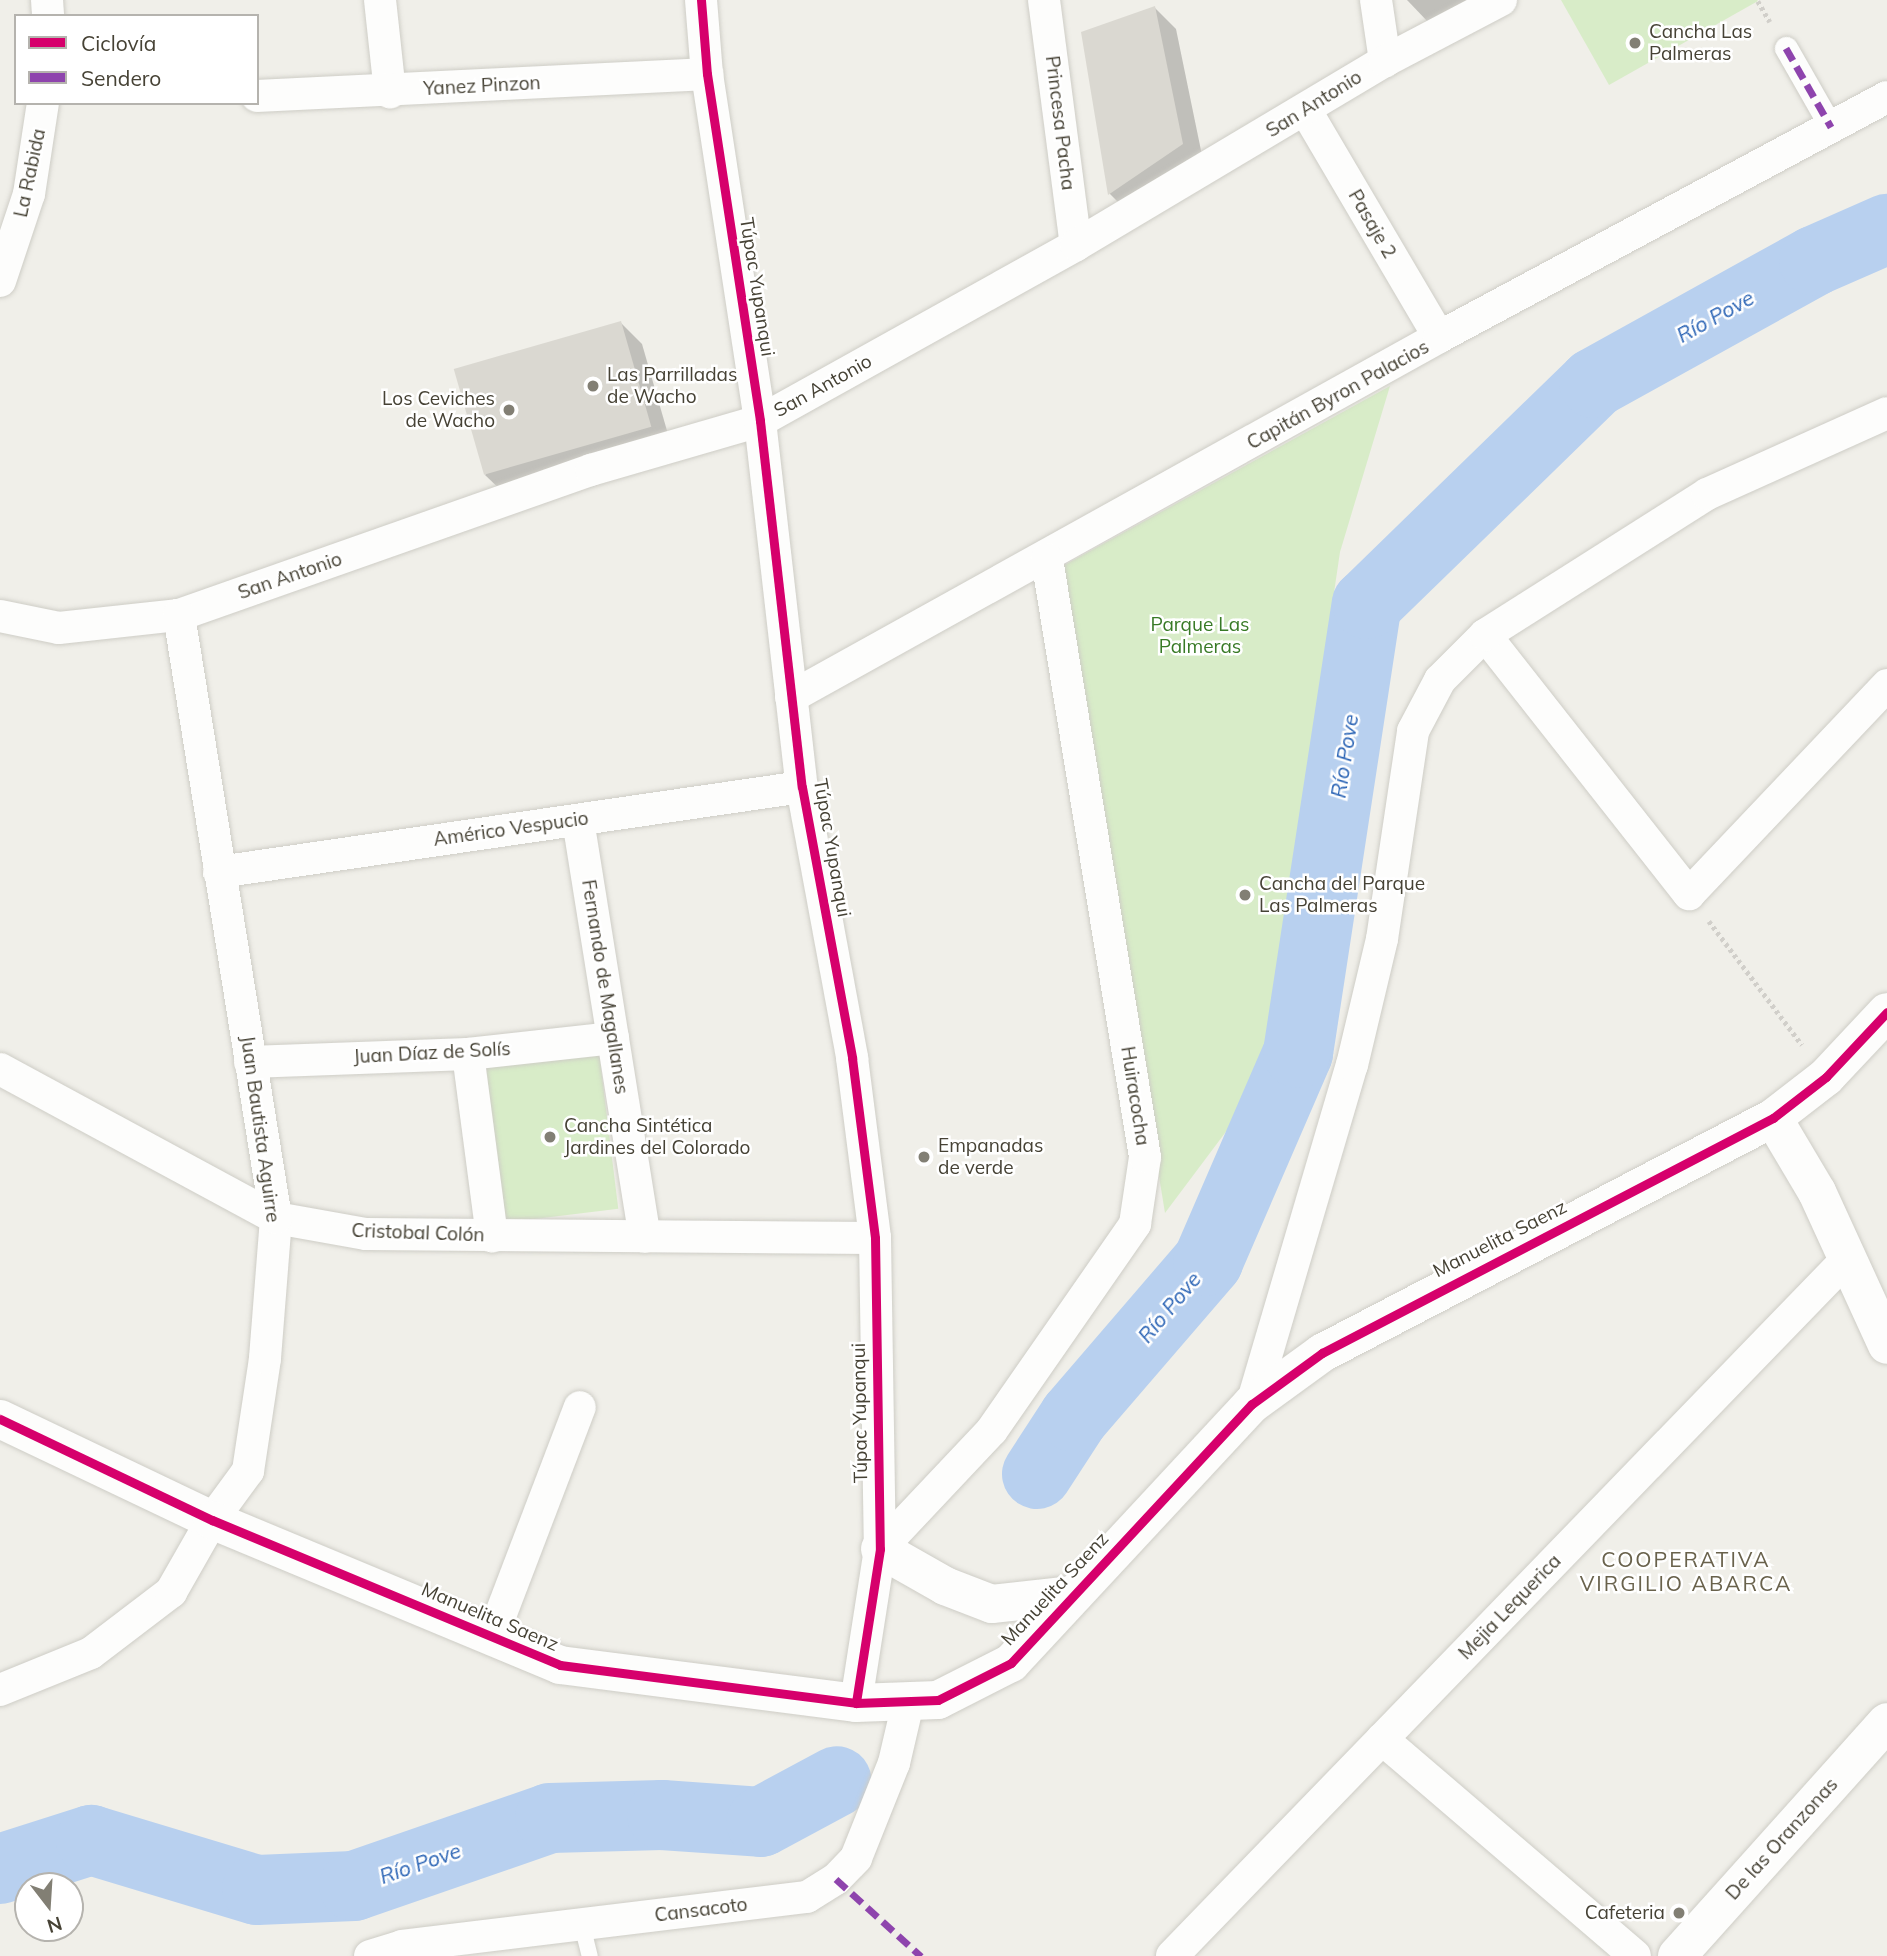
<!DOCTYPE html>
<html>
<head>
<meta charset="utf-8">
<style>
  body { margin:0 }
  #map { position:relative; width:1887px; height:1956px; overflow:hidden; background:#f0efe9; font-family:Mulish,sans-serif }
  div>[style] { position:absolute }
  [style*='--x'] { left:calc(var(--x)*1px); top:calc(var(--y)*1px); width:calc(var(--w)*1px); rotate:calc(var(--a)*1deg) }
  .green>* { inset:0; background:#d8ecc8; transform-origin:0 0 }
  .shadow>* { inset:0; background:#0003 }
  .river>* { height:70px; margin:-35px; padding:0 35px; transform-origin:35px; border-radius:35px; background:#b8d0ef }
  .building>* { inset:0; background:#dad8d1; transform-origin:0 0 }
  .path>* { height:4.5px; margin-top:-2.25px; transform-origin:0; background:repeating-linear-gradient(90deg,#d1cfca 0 3.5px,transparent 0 7px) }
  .roads { filter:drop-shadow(0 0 2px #cecdc6) drop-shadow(0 0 2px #cecdc6) }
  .service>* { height:16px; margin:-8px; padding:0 8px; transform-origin:8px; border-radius:8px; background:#fdfdfc }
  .pedestrian>* { height:23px; margin:-11.5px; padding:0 11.5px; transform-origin:11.5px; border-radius:11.5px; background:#fdfdfc }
  .minor>* { height:32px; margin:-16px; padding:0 16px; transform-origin:16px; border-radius:16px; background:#fdfdfc }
  .tertiary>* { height:38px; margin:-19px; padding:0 19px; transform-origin:19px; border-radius:19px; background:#fdfdfc }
  .quiet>* { height:7px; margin-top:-3.5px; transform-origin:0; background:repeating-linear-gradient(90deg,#8e44ad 0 14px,transparent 0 21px) }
  .cycleway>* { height:9px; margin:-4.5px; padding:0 4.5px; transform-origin:4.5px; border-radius:4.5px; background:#d6006c }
  .dots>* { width:19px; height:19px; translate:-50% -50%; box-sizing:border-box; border:4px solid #fff; border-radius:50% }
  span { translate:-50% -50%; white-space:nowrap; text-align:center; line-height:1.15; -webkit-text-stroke:5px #fff; paint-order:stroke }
  .poi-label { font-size:19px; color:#464235 }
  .left { translate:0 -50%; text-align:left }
  .right { translate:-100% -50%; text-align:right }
  .street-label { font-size:19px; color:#464235 }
  .park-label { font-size:19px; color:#387a26 }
  .water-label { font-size:21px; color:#2b64b5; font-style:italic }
  .neighbourhood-label { font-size:21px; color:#69624c; letter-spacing:2px }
  .legend { position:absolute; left:14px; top:14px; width:245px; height:91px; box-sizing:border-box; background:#fff; border:2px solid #b5b3ae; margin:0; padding:9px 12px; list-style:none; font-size:21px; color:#464235 }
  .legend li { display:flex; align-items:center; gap:14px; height:35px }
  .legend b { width:35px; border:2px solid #b5b3ae }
  .north { position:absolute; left:14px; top:1872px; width:70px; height:70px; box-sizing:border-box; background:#fff; border:2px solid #b5b3ae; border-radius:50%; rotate:163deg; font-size:19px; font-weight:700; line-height:28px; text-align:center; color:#464235 }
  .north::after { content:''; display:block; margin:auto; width:24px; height:32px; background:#827f74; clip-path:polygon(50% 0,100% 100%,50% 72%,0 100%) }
</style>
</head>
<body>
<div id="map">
  <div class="green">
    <i style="clip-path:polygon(1561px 0,1757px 0,1758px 1px,1609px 85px)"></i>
    <i style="clip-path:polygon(1390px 386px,1340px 552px,1313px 735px,1276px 1065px,1165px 1213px,1059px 568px)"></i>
    <i style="left:599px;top:1052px;width:158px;height:118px;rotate:83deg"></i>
  </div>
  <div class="shadow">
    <i style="clip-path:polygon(1407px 0,1476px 0,1429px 23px)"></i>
    <i style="clip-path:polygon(1155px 8px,1176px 29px,1204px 165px,1131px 215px,1110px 194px,1083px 33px)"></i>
    <i style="clip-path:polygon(621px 323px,642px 344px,672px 448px,507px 496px,485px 475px)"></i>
  </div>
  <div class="river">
    <i style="--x:1037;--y:1474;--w:68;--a:-57"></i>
    <i style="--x:1074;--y:1417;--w:206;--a:-49.3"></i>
    <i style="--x:1208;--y:1261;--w:227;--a:-66.6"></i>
    <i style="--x:1298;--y:1053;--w:454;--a:-81.3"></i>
    <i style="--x:1367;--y:604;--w:317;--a:-44.2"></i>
    <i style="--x:1594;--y:383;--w:252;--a:-29"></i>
    <i style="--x:1814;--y:261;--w:80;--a:-23.7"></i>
    <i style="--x:0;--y:1869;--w:96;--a:-17.7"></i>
    <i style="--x:91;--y:1840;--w:173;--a:16.8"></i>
    <i style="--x:257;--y:1890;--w:97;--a:-2.4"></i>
    <i style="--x:354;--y:1886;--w:207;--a:-19.1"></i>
    <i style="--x:550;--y:1818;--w:112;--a:-1.5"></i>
    <i style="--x:662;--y:1815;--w:99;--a:4"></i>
    <i style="--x:761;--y:1822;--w:86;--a:-28.3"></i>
  </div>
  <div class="building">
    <i style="clip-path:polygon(1155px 6px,1183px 144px,1108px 195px,1081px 32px)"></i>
    <i style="left:621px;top:321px;width:110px;height:174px;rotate:74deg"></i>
  </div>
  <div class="path">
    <i style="--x:1758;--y:1;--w:24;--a:60"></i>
    <i style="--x:1709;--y:921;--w:155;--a:53.1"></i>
  </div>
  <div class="roads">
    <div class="service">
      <i style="--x:582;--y:1925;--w:32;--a:76"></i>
    </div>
    <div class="pedestrian">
      <i style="--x:1786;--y:48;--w:91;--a:60.3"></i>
    </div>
    <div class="minor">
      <i style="--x:47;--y:0;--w:16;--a:86"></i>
      <i style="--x:380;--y:0;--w:93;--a:83.8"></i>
      <i style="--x:701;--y:0;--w:74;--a:85.4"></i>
      <i style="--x:707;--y:74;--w:351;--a:81.3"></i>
      <i style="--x:760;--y:421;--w:368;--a:83.5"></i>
      <i style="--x:802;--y:787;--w:276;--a:79.5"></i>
      <i style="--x:852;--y:1058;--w:181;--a:82.7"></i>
      <i style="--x:875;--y:1238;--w:311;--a:89.1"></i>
      <i style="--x:880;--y:1549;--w:156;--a:98.9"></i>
      <i style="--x:1044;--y:0;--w:247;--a:82.6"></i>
      <i style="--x:1376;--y:0;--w:62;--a:81.6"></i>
      <i style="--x:257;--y:96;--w:451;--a:-2.8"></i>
      <i style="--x:1306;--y:111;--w:262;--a:59.5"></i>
      <i style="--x:0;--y:281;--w:92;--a:-71.6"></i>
      <i style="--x:29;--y:194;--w:92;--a:-81.3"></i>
      <i style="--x:0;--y:616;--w:60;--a:11.5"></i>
      <i style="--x:59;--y:628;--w:121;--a:-6.2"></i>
      <i style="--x:179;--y:615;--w:437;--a:-19.4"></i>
      <i style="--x:591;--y:470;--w:176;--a:-16.2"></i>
      <i style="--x:760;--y:421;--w:362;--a:-29.1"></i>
      <i style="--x:1076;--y:245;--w:360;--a:-30.8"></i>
      <i style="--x:1385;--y:61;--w:131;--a:-27.7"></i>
      <i style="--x:1485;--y:635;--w:330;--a:51.8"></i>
      <i style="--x:1689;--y:894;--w:288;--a:-46.5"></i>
      <i style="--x:791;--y:697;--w:741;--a:-29.05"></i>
      <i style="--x:1439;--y:337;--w:508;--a:-28.18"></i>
      <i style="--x:578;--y:820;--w:422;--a:80.9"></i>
      <i style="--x:219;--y:872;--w:589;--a:-8.3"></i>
      <i style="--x:468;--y:1054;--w:184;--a:82.5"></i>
      <i style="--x:250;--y:1062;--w:218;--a:-2.1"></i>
      <i style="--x:468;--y:1054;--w:146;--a:-6.3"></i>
      <i style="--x:0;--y:1069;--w:314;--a:28.4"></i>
      <i style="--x:276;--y:1218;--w:91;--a:10.1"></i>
      <i style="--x:366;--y:1234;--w:509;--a:0.45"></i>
      <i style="--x:1252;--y:1404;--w:353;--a:-73.6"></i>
      <i style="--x:1352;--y:1065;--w:130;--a:-76.6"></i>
      <i style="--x:1382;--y:939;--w:210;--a:-81.5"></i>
      <i style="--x:1413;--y:731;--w:58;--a:-62.1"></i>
      <i style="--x:1440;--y:680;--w:64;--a:-45"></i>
      <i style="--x:1485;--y:635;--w:263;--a:-32.4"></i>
      <i style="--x:1707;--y:494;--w:197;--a:-24.2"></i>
      <i style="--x:880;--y:1549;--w:163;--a:-46.7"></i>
      <i style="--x:992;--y:1430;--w:251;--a:-55.2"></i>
      <i style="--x:1135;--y:1224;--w:68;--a:-81.5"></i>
      <i style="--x:1145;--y:1157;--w:606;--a:-99.31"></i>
      <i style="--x:492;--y:1637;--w:246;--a:-69.1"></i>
      <i style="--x:0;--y:1690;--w:98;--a:-22.1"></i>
      <i style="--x:91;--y:1653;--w:101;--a:-37.3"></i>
      <i style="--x:171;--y:1592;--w:83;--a:-60.3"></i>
      <i style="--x:212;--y:1520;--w:61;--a:-53.7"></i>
      <i style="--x:248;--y:1471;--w:114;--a:-81.4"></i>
      <i style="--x:265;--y:1358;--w:140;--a:-85.5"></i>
      <i style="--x:276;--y:1218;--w:611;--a:-99.14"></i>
      <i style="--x:1382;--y:1739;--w:333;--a:40.6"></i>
      <i style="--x:370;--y:1956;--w:34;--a:-17"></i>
      <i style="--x:402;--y:1946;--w:408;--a:-6.9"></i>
      <i style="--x:807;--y:1897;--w:34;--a:-32"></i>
      <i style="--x:836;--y:1879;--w:29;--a:-46"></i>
      <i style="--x:856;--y:1858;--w:102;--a:-68.2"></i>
      <i style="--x:894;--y:1763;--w:62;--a:-76.9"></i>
      <i style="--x:1172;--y:1956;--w:973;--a:-45.92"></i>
    </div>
    <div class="tertiary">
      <i style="--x:1773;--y:1118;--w:86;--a:59.3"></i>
      <i style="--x:1817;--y:1192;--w:168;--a:65.4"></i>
      <i style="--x:0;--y:1419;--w:235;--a:25.5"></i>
      <i style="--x:212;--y:1520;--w:377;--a:22.6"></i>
      <i style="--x:560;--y:1665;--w:298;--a:7.3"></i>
      <i style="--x:856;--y:1703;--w:82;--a:-2.1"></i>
      <i style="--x:938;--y:1700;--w:82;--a:-26.9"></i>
      <i style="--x:1011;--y:1663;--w:354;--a:-47.1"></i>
      <i style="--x:1252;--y:1404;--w:87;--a:-36.1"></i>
      <i style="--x:1322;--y:1353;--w:509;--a:-27.52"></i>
      <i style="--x:1773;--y:1118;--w:67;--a:-37.7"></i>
      <i style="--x:1826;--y:1077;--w:89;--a:-46.8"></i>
      <i style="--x:880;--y:1549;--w:75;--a:29.6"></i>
      <i style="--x:945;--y:1586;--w:50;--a:21"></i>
      <i style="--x:992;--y:1604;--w:82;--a:-6.3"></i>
      <i style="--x:1677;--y:1956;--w:314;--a:-48.1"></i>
    </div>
  </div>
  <div class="quiet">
    <i style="--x:1786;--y:48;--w:91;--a:60.3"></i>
    <i style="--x:836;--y:1879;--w:115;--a:42.2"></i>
  </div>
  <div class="cycleway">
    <i style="--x:701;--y:0;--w:74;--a:85.4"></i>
    <i style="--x:707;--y:74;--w:351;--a:81.3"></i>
    <i style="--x:760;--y:421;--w:368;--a:83.5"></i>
    <i style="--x:802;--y:787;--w:276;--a:79.5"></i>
    <i style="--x:852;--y:1058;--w:181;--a:82.7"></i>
    <i style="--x:875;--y:1238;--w:311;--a:89.1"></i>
    <i style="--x:880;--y:1549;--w:156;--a:98.9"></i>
    <i style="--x:0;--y:1419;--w:235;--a:25.5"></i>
    <i style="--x:212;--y:1520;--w:377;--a:22.6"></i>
    <i style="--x:560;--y:1665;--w:298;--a:7.3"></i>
    <i style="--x:856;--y:1703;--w:82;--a:-2.1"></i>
    <i style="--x:938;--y:1700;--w:82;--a:-26.9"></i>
    <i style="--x:1011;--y:1663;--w:354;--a:-47.1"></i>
    <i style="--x:1252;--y:1404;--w:87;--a:-36.1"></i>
    <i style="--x:1322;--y:1353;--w:509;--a:-27.52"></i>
    <i style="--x:1773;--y:1118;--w:67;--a:-37.7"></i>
    <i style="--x:1826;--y:1077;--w:89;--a:-46.8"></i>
  </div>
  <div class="dots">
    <i style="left:1635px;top:43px;background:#827f74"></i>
    <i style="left:593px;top:386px;background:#827f74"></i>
    <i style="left:509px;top:410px;background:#827f74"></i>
    <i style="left:1245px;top:895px;background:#827f74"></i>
    <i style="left:550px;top:1137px;background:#827f74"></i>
    <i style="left:924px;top:1157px;background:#827f74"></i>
    <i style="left:1679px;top:1913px;background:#827f74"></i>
  </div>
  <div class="poi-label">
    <span class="left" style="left:1649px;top:43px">Cancha Las<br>Palmeras</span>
    <span class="left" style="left:607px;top:386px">Las Parrilladas<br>de Wacho</span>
    <span class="right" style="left:495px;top:410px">Los Ceviches<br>de Wacho</span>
    <span class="left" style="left:1259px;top:895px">Cancha del Parque<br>Las Palmeras</span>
    <span class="left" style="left:564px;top:1137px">Cancha Sintética<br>Jardines del Colorado</span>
    <span class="left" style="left:938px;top:1157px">Empanadas<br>de verde</span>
    <span class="right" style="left:1665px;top:1913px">Cafeteria</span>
  </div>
  <div class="street-label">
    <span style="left:482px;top:86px;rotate:-3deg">Yanez Pinzon</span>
    <span style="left:1314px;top:104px;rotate:-32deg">San Antonio</span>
    <span style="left:1060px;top:123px;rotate:83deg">Princesa Pacha</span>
    <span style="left:30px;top:173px;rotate:-78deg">La Rabida</span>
    <span style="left:1372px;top:224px;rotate:60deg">Pasaje 2</span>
    <span style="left:757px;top:287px;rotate:81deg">Túpac Yupanqui</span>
    <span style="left:823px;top:386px;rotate:-29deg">San Antonio</span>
    <span style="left:1338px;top:395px;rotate:-29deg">Capitán Byron Palacios</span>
    <span style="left:290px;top:576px;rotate:-19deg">San Antonio</span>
    <span style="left:511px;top:829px;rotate:-8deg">Américo Vespucio</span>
    <span style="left:832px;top:848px;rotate:80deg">Túpac Yupanqui</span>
    <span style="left:605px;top:987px;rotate:81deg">Fernando de Magallanes</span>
    <span style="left:432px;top:1053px;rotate:-3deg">Juan Díaz de Solís</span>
    <span style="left:1135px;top:1096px;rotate:81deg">Huiracocha</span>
    <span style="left:260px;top:1129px;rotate:82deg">Juan Bautista Aguirre</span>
    <span style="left:418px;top:1233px;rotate:2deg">Cristobal Colón</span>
    <span style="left:1500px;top:1239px;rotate:-27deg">Manuelita Saenz</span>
    <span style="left:860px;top:1413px;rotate:-91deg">Túpac Yupanqui</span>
    <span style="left:1055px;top:1589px;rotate:-47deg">Manuelita Saenz</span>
    <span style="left:1510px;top:1607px;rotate:-46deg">Mejia Lequerica</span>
    <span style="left:490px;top:1617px;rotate:23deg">Manuelita Saenz</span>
    <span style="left:1782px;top:1839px;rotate:-48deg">De las Oranzonas</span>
    <span style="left:701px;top:1910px;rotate:-7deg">Cansacoto</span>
  </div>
  <div class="park-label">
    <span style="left:1200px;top:636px">Parque Las<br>Palmeras</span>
  </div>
  <div class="water-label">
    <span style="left:1715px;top:316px;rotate:-29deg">Río Pove</span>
    <span style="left:1344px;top:756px;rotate:-81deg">Río Pove</span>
    <span style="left:1169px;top:1307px;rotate:-50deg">Río Pove</span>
    <span style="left:420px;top:1863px;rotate:-19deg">Río Pove</span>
  </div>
  <div class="neighbourhood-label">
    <span style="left:1686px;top:1571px">COOPERATIVA<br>VIRGILIO ABARCA</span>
  </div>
  <ul class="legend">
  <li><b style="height:9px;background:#d6006c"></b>Ciclovía</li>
  <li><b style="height:9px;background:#8e44ad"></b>Sendero</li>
  </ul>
  <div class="north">N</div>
</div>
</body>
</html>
